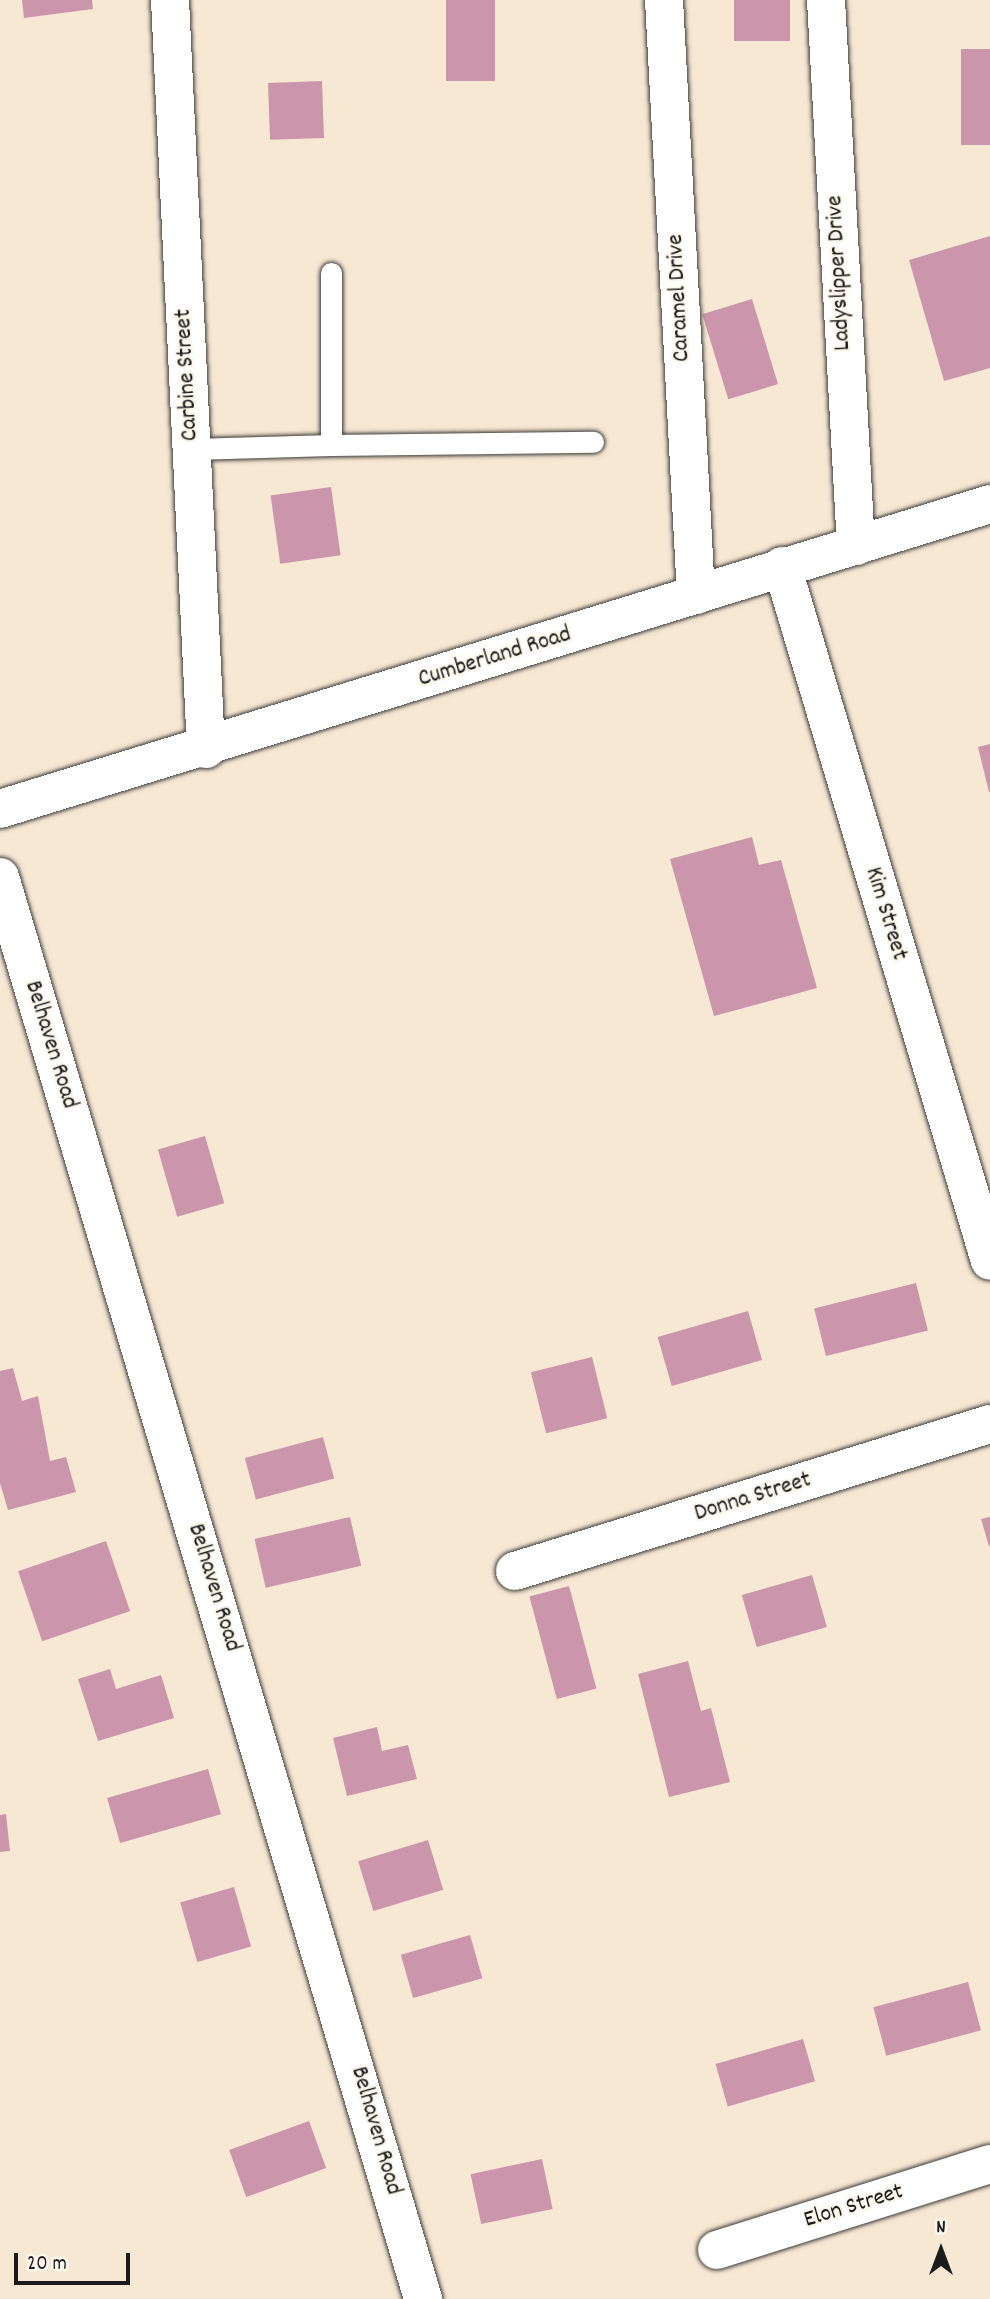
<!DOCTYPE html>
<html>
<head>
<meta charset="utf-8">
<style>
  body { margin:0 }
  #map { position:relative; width:990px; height:2299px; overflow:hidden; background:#f7e8d4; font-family:Dekko,sans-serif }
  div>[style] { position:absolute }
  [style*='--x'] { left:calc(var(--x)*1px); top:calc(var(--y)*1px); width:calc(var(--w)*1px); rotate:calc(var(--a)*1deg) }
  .building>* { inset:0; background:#cb95ac; transform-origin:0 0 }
  .roads { filter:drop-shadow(0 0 2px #3d3b38) drop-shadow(0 0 2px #3d3b38) }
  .service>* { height:21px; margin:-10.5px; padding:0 10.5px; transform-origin:10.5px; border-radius:10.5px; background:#fff }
  .minor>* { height:38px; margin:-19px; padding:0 19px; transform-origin:19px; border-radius:19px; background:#fff }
  .primary>* { height:38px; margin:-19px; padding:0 19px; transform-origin:19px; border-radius:19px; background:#fff }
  span { translate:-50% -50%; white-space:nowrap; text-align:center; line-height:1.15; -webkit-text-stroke:5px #fbf7ec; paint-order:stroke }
  .street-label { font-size:24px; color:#1c1c1c }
  .north { position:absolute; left:906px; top:2215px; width:70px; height:70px; -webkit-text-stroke:5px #fbf7ec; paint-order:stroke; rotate:0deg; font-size:19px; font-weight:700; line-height:28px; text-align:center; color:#1c1c1c }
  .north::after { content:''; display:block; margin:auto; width:24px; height:32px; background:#1c1c1c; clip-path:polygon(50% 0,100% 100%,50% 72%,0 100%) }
  .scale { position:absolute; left:14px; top:2253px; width:116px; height:32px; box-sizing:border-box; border:4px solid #1c1c1c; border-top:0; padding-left:9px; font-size:21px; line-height:24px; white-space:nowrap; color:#1c1c1c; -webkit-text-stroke:5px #fbf7ec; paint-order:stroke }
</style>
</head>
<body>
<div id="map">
  <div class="building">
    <i style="clip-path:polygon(22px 0,92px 0,93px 9px,24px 18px)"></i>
    <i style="left:446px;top:0;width:49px;height:81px"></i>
    <i style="left:734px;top:0;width:56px;height:41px"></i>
    <i style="left:990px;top:49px;width:96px;height:29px;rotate:90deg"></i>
    <i style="left:322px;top:81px;width:57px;height:54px;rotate:88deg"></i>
    <i style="clip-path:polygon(990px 236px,990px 368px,944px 381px,909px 260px)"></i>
    <i style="left:752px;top:299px;width:89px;height:52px;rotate:73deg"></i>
    <i style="left:331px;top:487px;width:69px;height:61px;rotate:82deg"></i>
    <i style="clip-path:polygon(990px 744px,990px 792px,989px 792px,978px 747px)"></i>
    <i style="clip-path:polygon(752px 837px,759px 865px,781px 860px,817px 988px,714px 1016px,670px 859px)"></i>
    <i style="left:205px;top:1136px;width:70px;height:49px;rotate:74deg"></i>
    <i style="left:916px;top:1283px;width:49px;height:105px;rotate:76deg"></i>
    <i style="left:748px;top:1311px;width:51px;height:94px;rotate:74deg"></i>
    <i style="left:592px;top:1357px;width:63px;height:63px;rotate:76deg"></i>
    <i style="clip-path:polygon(13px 1368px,22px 1401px,38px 1396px,50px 1461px,66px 1457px,76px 1492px,8px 1510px,0 1483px,0 1371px)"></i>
    <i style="left:323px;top:1437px;width:43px;height:81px;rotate:75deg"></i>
    <i style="left:350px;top:1517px;width:50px;height:98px;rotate:77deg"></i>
    <i style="clip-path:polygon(990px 1517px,990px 1546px,989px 1546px,981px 1519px)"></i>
    <i style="left:106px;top:1541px;width:74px;height:93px;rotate:71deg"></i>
    <i style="left:812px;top:1575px;width:54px;height:73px;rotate:74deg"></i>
    <i style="left:569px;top:1586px;width:106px;height:41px;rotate:75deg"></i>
    <i style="clip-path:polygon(688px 1661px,701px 1711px,711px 1708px,730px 1782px,669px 1797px,638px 1674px)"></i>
    <i style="clip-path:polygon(110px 1669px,116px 1689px,161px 1675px,174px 1718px,98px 1741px,78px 1679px)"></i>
    <i style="clip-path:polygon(377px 1727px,382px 1751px,408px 1745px,417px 1779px,347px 1796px,333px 1738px)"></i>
    <i style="left:208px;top:1769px;width:47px;height:105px;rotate:74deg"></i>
    <i style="clip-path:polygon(6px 1814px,10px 1851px,0 1852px,0 1815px)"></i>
    <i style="left:428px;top:1840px;width:52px;height:73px;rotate:73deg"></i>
    <i style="left:234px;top:1887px;width:62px;height:56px;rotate:74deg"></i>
    <i style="left:470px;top:1935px;width:45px;height:72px;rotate:74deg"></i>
    <i style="left:968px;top:1982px;width:50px;height:98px;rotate:75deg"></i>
    <i style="left:803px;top:2039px;width:44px;height:91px;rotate:74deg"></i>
    <i style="left:309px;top:2121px;width:50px;height:85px;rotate:70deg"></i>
    <i style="left:542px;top:2159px;width:51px;height:73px;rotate:78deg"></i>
  </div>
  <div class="roads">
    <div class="service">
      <i style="--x:331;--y:273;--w:172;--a:90"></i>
      <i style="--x:331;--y:445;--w:262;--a:-0.7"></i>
      <i style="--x:192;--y:449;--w:139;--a:-1.6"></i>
    </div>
    <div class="minor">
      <i style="--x:170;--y:0;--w:750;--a:87.25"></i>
      <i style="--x:664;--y:0;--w:596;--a:86.92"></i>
      <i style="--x:826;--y:0;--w:547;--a:86.86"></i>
      <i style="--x:782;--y:566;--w:725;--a:73.34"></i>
      <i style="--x:0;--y:877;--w:1484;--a:73.43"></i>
      <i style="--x:515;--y:1571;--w:497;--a:-17.2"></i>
      <i style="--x:717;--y:2250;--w:286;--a:-17.5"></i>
    </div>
    <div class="primary">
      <i style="--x:0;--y:809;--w:1036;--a:-17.12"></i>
    </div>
  </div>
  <div class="street-label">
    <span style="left:840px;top:273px;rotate:-93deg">Ladyslipper Drive</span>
    <span style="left:680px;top:298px;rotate:-93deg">Caramel Drive</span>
    <span style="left:188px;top:375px;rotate:-93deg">Carbine Street</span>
    <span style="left:495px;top:658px;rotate:-17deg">Cumberland Road</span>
    <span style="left:885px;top:914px;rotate:73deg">Kim Street</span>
    <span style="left:50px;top:1045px;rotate:73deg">Belhaven Road</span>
    <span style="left:753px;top:1498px;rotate:-17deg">Donna Street</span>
    <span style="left:213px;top:1588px;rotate:73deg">Belhaven Road</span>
    <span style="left:375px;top:2131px;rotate:74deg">Belhaven Road</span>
    <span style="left:854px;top:2207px;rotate:-17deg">Elon Street</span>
  </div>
  <div class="north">N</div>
  <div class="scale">20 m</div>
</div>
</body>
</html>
